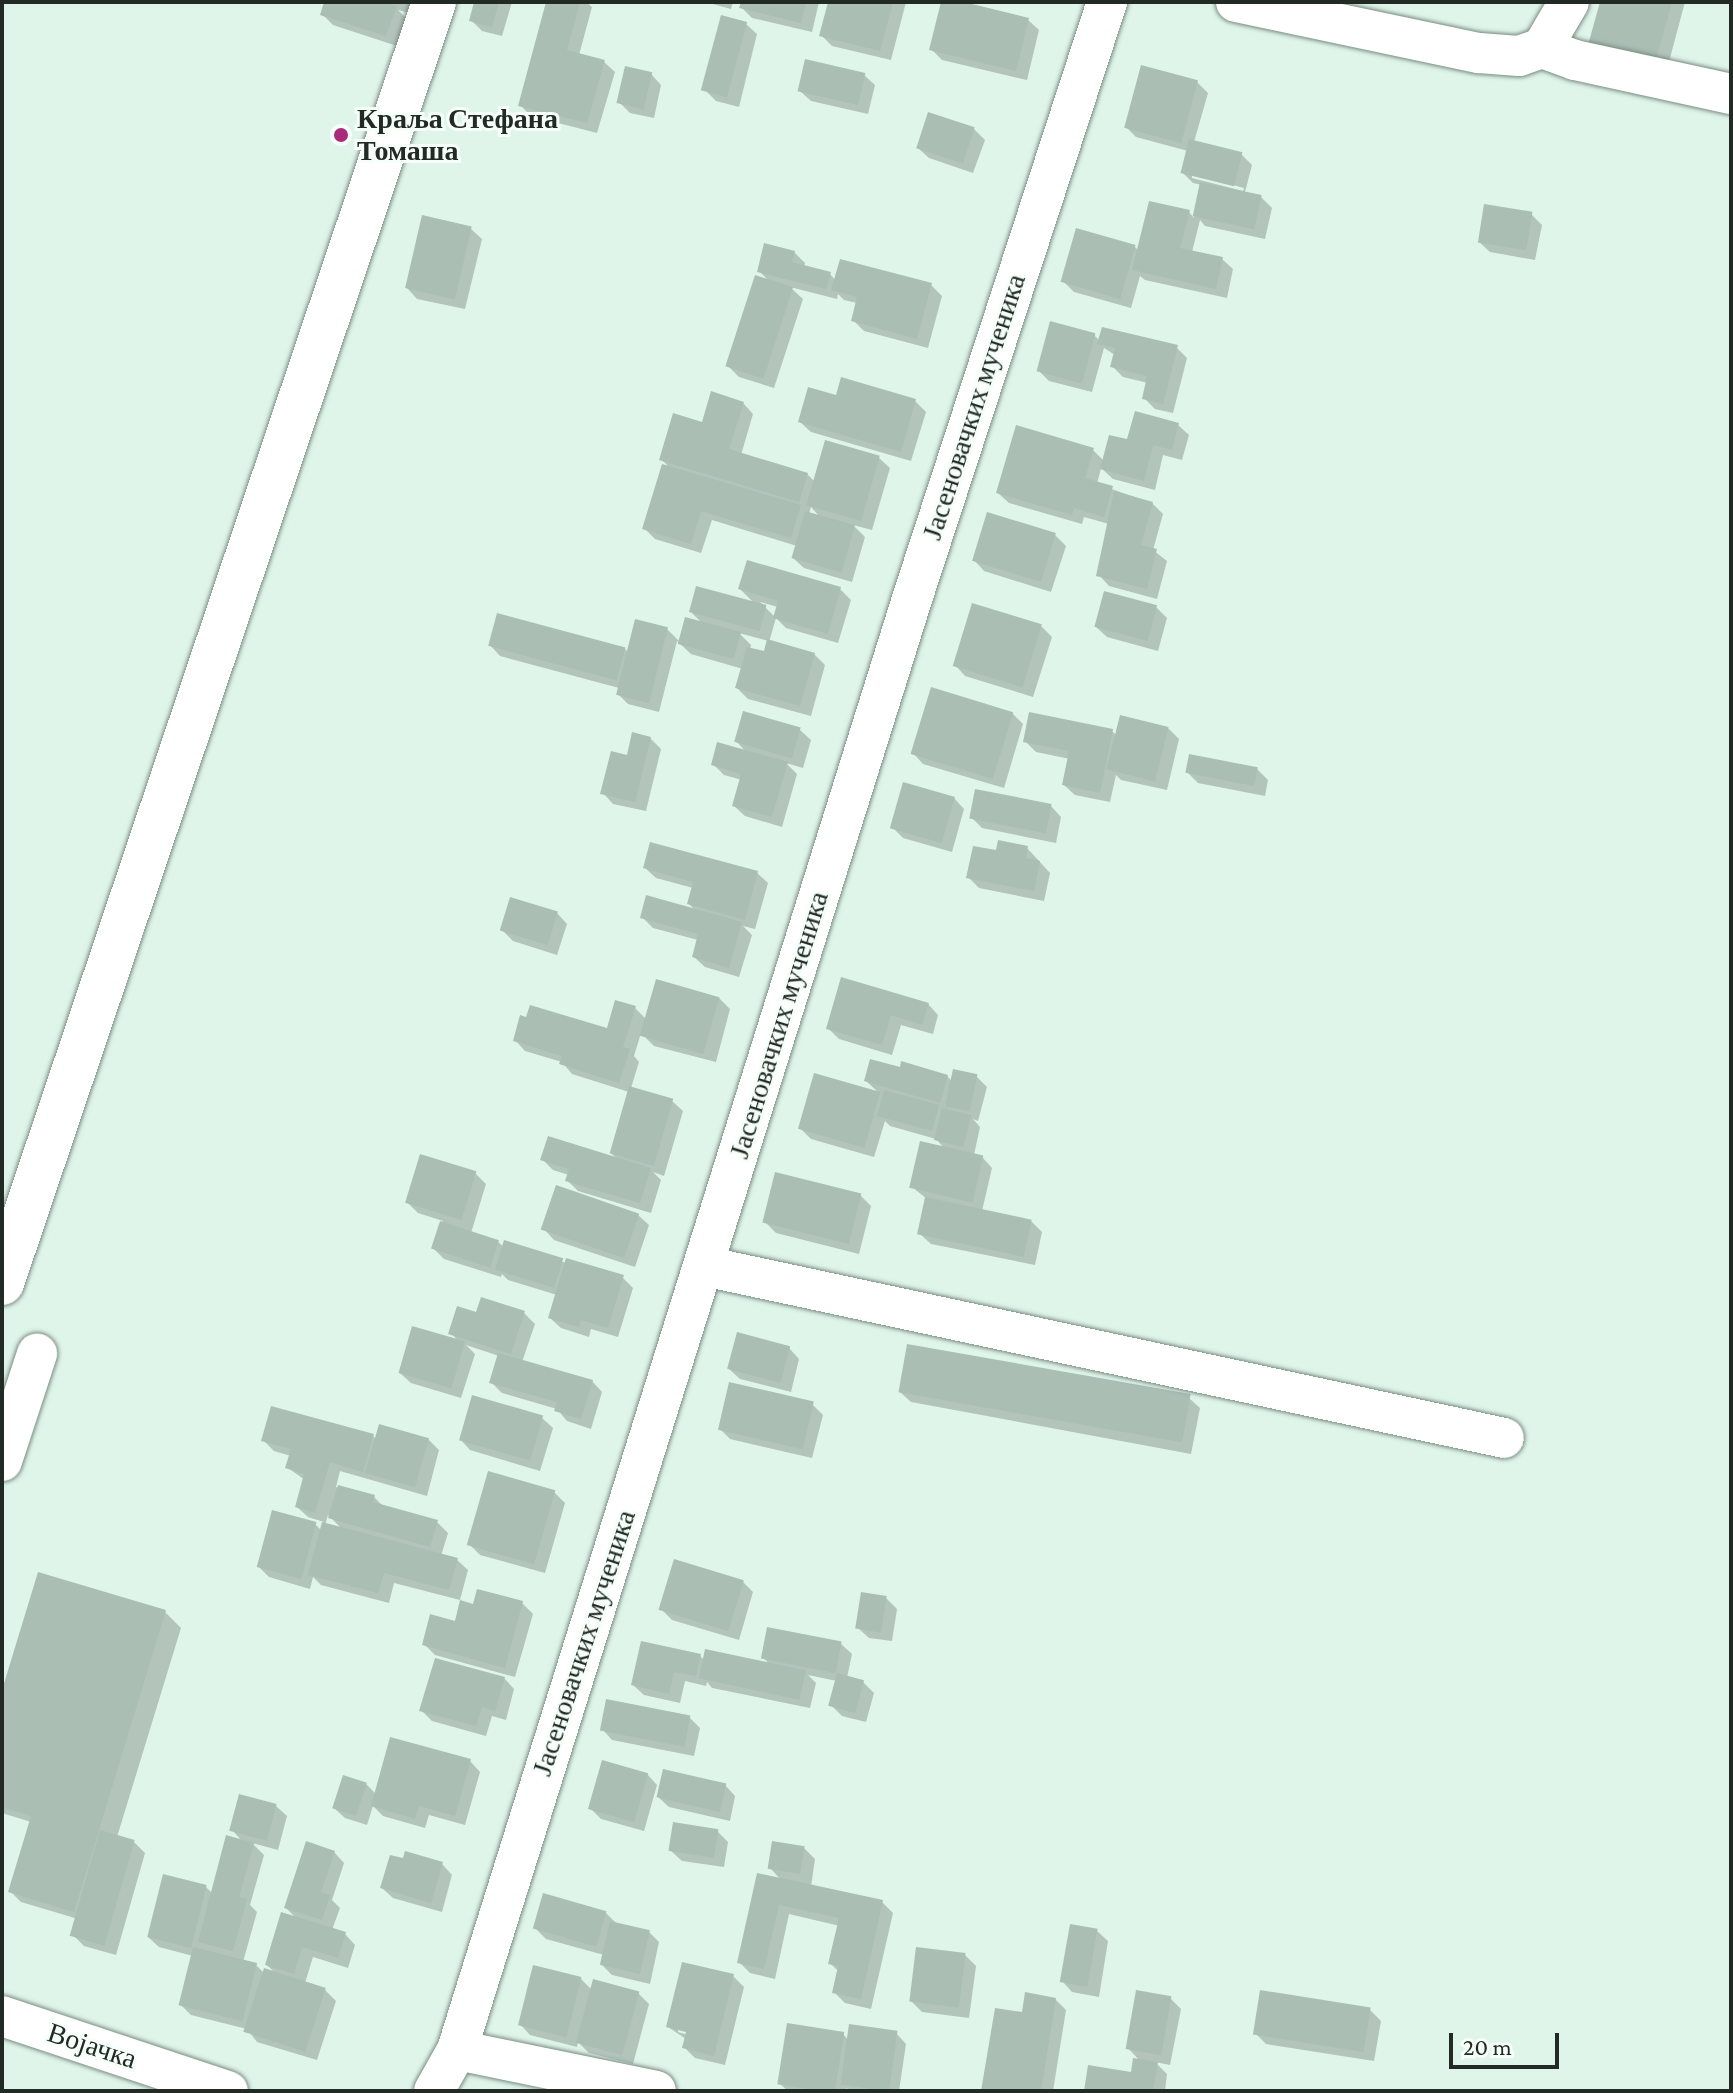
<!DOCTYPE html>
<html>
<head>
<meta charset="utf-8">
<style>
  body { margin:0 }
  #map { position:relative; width:1733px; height:2093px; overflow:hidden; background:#e0f5ea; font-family:"Crimson Pro",serif }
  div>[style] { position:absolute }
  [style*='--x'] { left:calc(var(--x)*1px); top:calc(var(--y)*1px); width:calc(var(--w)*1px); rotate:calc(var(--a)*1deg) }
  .shadow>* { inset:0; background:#0003 }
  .building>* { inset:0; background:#aabeb4; transform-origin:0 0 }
  .roads { filter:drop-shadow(0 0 2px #798c82) drop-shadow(0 0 2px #798c82) }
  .minor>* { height:40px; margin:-20px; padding:0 20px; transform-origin:20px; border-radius:20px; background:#fff }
  .major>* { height:44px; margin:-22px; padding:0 22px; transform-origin:22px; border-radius:22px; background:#fff }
  .dots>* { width:22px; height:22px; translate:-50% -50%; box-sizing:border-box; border:4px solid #f6fefa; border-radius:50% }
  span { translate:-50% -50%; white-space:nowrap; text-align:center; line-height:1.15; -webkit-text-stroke:6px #f6fefa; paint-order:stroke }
  .poi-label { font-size:28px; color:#222a26; font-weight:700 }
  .left { translate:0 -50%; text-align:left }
  .street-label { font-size:28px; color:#222a26 }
  .frame { position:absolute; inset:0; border:4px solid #222a26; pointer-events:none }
  .scale { position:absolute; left:1449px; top:2033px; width:110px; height:36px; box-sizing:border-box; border:4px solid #222a26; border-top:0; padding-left:10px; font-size:24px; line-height:28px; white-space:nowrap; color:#222a26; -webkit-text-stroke:6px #f6fefa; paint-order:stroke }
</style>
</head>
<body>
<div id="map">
  <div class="shadow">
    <i style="clip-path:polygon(326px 2px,412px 2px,409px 13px,398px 10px,406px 18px,397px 46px,333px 25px,322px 14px)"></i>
    <i style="clip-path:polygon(476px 2px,512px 2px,502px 36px,482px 31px,471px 20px)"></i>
    <i style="clip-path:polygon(548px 2px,586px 2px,592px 7px,579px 55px,604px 62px,615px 72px,597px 133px,531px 116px,520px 105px)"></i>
    <i style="clip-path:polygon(705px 2px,733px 2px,731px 9px)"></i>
    <i style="clip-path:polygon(743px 2px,819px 2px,812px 32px,752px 18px,742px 8px)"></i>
    <i style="clip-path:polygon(830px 2px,906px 2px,891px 60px,832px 46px,821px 35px)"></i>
    <i style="clip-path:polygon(943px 2px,1028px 20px,1039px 30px,1027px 80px,942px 60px,931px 49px)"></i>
    <i style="clip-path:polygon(1602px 2px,1685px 2px,1666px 73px)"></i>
    <i style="clip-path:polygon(746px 24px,757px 34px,739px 107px,716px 101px,705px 90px)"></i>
    <i style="clip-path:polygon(651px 74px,661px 85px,654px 118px,630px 113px,619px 102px)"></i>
    <i style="clip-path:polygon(864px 75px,875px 85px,868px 114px,811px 101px,800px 91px)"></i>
    <i style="clip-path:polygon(evenodd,1197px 82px,1208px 93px,1194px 142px,1241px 154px,1252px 165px,1245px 192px,1261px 197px,1272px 208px,1265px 239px,1205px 226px,1200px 220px,1192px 252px,1222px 259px,1233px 269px,1227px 298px,1145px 280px,1140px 276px,1131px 308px,1074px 292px,1063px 281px,1135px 247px,1139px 251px,1189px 212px,1194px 218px,1202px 185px,1193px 183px,1182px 172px,1188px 151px,1136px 137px,1126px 127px,1197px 82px,1192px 174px,1244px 188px,1243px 191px,1192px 178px,1192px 174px)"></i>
    <i style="clip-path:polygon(974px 129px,985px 140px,973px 173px,929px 158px,918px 148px)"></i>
    <i style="clip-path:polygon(1531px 214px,1542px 225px,1535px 260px,1490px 252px,1479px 242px)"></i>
    <i style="clip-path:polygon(471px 229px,482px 239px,465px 309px,417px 299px,407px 288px)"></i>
    <i style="clip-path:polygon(794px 252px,805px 263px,804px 268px,830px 274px,836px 281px,931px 285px,942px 296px,928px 348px,864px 331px,853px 320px,857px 303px,844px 300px,838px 294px,837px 299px,790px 287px,803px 299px,774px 388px,739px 377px,728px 366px,770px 282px,759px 271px)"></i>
    <i style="clip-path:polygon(1094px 335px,1100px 341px,1176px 347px,1187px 358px,1173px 413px,1155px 409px,1144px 398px,1148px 383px,1123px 377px,1112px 366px,1115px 355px,1104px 348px,1092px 392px,1049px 381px,1038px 370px)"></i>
    <i style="clip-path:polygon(837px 398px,915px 401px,926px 412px,911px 461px,811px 432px,800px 422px)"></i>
    <i style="clip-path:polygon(evenodd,743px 403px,753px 414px,741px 455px,807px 474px,815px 482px,879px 458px,890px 468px,872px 530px,853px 525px,865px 537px,852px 582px,804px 568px,793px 558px,797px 546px,712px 520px,701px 553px,655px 539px,644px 528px,670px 468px,661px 459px,703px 424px,743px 403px,811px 507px,820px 517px,809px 514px,811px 507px)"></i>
    <i style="clip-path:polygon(1178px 425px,1189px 435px,1182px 460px,1163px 455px,1155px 490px,1113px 479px,1101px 468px,1097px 484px,1152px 503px,1163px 514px,1153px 550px,1167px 561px,1157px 599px,1109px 586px,1099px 575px,1109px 524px,1084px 517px,1082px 524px,1009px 503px,998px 493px,1093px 450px,1104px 461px,1129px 442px)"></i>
    <i style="clip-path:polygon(1055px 535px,1066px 546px,1051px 592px,984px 571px,974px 560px)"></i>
    <i style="clip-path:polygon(evenodd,740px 589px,840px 589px,851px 600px,838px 643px,786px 628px,776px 618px,769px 642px,814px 654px,825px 665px,811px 716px,748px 699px,737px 688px,743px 669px,691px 654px,677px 641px,659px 712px,628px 704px,618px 694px,619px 688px,500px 656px,490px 645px,625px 649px,628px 652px,667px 629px,680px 642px,703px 624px,691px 612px,756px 605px,740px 589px,760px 602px,778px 607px,775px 617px,760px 602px,740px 589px,739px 633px,769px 641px,765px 653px,750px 649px,751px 645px,739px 633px)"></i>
    <i style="clip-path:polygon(1156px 607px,1167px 618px,1158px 651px,1107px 637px,1096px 627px)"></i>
    <i style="clip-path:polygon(1041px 626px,1052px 637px,1033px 697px,965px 676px,955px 665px)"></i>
    <i style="clip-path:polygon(1012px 713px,1023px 724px,1004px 788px,923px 764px,913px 753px)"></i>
    <i style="clip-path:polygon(1168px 728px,1179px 739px,1167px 790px,1121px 780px,1116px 775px,1110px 802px,1075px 795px,1064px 785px,1070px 759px,1036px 752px,1025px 741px,1112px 731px,1118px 737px)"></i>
    <i style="clip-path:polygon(800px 730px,811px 740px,803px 768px,786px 763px,797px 774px,782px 827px,745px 816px,734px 806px,742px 780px,724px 775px,713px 764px,747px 753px,736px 741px)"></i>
    <i style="clip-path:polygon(650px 738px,661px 749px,646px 811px,613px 804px,603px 793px,628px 758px)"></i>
    <i style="clip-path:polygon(1257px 769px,1268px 780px,1265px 796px,1198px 783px,1187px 772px)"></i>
    <i style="clip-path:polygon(954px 798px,964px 809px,952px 852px,903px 838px,892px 827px)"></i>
    <i style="clip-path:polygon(1051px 806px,1061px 817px,1056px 843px,982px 828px,971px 817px)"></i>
    <i style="clip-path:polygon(1027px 848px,1050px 873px,1044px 901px,979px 888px,968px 877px,997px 853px)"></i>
    <i style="clip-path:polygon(645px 868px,757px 873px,768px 883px,755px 929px,743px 926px,752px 935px,739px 977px,705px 967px,694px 957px,698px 940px,653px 928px,642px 917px,697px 912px,689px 904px,693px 888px,656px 878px)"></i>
    <i style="clip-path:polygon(557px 913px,567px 924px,557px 955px,513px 941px,502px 930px)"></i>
    <i style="clip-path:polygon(719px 998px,730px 1009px,716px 1062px,654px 1046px,641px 1033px,634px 1056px,639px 1062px,631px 1088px,672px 1101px,683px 1111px,664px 1176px,653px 1172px,661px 1180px,651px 1213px,578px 1191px,567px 1180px,569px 1175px,553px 1170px,543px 1160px,618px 1160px,611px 1153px,629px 1092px,572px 1074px,562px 1062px,525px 1051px,515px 1040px,608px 1031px,635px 1008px,647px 1020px)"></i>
    <i style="clip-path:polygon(928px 1004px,938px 1015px,933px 1034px,901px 1025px,892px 1055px,839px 1039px,828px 1028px)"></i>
    <i style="clip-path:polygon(901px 1070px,947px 1076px,952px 1081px,976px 1076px,987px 1087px,978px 1121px,973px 1119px,980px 1127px,974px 1155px,982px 1157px,992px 1168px,982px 1211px,1031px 1221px,1042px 1232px,1035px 1265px,931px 1244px,920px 1234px,927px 1199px,912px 1187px,944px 1148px,936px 1139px,890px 1126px,885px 1121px,874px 1157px,811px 1139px,800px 1128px,879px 1093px,866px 1081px)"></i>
    <i style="clip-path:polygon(475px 1173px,486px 1184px,471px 1233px,498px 1242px,504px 1247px,622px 1277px,633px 1288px,618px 1337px,591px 1329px,589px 1337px,561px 1328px,550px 1318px,557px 1295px,508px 1280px,502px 1274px,501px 1277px,444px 1259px,433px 1248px,443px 1221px,418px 1213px,408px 1203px)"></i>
    <i style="clip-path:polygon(860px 1195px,871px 1206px,859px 1254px,776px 1233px,765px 1222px)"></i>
    <i style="clip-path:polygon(638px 1215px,649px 1225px,635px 1267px,554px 1240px,544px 1229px)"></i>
    <i style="clip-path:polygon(524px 1313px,535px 1324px,522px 1362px,592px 1381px,602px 1392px,591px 1429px,567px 1421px,557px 1409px,502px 1393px,492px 1383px,499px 1356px,466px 1345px,475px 1354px,461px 1398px,411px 1383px,400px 1373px,459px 1342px,451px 1333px,477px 1314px)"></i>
    <i style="clip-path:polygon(789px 1348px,799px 1359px,791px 1392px,740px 1379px,729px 1369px)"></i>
    <i style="clip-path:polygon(900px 1392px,1189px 1398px,1200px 1408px,1191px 1454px,911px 1402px)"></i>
    <i style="clip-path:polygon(812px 1404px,823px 1415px,812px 1458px,730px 1439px,719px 1428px)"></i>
    <i style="clip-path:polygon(542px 1418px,553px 1428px,540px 1471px,470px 1450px,460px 1439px)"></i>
    <i style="clip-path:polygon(evenodd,373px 1436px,377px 1440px,428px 1439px,439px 1450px,427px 1496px,340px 1471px,336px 1487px,374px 1497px,384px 1507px,437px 1522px,448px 1533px,441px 1556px,457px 1560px,468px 1570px,460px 1600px,394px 1583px,389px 1603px,321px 1585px,313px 1577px,310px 1589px,269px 1577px,258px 1566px,315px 1524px,322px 1531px,324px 1522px,308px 1517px,297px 1507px,305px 1480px,288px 1468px,291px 1456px,274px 1451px,263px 1440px,373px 1436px,328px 1515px,343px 1530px,325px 1525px,328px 1515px)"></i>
    <i style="clip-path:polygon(489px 1473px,554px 1492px,565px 1503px,545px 1573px,480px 1555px,469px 1544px)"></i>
    <i style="clip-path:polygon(743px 1582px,753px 1592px,739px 1640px,672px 1620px,661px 1609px)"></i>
    <i style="clip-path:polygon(886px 1598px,897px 1609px,892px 1641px,869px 1638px,858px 1628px)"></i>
    <i style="clip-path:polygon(522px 1603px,533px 1614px,515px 1677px,435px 1655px,424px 1644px,474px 1606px)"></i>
    <i style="clip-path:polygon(165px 1612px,181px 1628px,117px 1837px,134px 1842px,145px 1853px,116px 1955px,84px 1946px,73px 1935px,78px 1919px,21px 1902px,10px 1891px,31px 1822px,2px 1813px,2px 1697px)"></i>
    <i style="clip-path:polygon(841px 1644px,852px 1654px,847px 1678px,863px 1682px,874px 1693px,866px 1722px,842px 1716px,831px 1705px,837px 1681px,808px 1675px,816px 1683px,810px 1708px,712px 1688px,707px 1682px,706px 1686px,685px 1681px,680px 1703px,644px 1695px,633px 1685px,700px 1656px,705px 1661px,770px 1665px,763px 1657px)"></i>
    <i style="clip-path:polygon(504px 1678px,514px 1689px,506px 1720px,492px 1716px,486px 1736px,432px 1721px,421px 1710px)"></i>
    <i style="clip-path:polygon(689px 1717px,700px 1728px,694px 1756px,612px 1740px,602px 1729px)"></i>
    <i style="clip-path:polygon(470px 1761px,480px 1772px,465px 1825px,429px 1815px,425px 1828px,383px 1816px,373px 1806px,367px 1825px,345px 1818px,334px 1808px,366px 1784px,376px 1794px)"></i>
    <i style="clip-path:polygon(647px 1774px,657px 1785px,644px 1831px,601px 1819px,590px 1808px)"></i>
    <i style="clip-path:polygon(725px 1785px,735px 1796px,730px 1821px,669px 1807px,658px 1797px)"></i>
    <i style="clip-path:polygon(276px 1806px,287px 1816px,278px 1850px,252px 1843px,264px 1855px,250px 1905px,257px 1912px,243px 1962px,256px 1965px,264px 1973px,277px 1975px,267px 1965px,298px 1920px,286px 1908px,334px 1852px,344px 1863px,332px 1900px,340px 1908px,332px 1930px,345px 1934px,355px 1945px,348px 1968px,313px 1957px,305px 1983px,325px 1990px,336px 2001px,317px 2060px,257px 2042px,247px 2029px,191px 2015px,181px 2005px,193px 1956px,159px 1947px,148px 1937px,206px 1887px,213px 1894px,243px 1842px,232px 1830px)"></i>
    <i style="clip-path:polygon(717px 1831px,728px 1842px,724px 1867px,682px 1861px,671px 1851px)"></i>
    <i style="clip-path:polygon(804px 1848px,815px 1859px,811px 1887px,882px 1902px,893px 1913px,871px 2009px,845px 2003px,834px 1992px,839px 1972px,831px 1964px,840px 1926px,789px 1914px,775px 1979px,750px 1973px,739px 1962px,781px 1880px,770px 1868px)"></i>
    <i style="clip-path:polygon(442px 1864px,452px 1875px,442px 1912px,393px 1898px,382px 1888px)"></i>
    <i style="clip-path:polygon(605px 1912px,616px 1923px,649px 1932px,659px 1942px,650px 1984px,612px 1975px,602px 1965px,604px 1955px,546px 1939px,535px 1928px)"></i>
    <i style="clip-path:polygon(1097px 1931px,1108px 1941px,1099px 1997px,1072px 1992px,1062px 1981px)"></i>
    <i style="clip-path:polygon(965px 1955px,976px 1966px,969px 2018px,922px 2012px,911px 2001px)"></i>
    <i style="clip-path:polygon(evenodd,733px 1976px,744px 1987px,725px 2065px,695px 2058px,684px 2047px,686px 2039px,668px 2027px,733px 1976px,678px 2028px,696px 2033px,695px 2037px,678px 2032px,678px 2028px)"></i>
    <i style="clip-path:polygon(581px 1979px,592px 1990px,638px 1993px,649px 2004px,633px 2064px,589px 2053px,578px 2042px,577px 2047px,530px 2035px,520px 2024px)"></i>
    <i style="clip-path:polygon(1170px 1998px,1181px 2009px,1170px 2065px,1155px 2062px,1167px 2074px,1165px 2091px,1086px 2091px,1133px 2074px,1140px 2061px,1128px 2048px)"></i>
    <i style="clip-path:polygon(1055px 1999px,1066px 2010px,1053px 2091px,983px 2091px,1023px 2014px)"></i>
    <i style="clip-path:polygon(1370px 2010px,1381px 2021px,1374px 2061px,1266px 2044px,1255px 2033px)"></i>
    <i style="clip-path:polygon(896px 2033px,906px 2044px,899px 2091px,850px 2091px,846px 2088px,846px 2091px,788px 2091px,780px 2084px,843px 2034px,849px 2041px)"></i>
  </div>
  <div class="building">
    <i style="clip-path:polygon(324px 2px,385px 2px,397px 6px,386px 36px,320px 15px)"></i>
    <i style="clip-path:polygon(474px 2px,499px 2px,492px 27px,469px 21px)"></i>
    <i style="clip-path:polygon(546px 2px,580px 2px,567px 50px,605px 60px,587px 123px,518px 106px)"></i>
    <i style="clip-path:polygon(741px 2px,806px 2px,801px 23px,739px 8px)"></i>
    <i style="clip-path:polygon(828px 2px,893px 2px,880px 51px,819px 36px)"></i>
    <i style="clip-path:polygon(941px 2px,964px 2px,1029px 18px,1016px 71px,929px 50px)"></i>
    <i style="clip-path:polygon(1600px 2px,1672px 2px,1655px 63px,1588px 45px)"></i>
    <i style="left:721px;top:15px;width:27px;height:78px;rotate:15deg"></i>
    <i style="left:805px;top:59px;width:62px;height:33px;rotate:13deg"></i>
    <i style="left:1141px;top:65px;width:59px;height:65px;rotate:15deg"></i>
    <i style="left:625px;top:66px;width:28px;height:38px;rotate:13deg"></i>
    <i style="left:928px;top:112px;width:49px;height:38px;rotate:18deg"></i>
    <i style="left:1189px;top:139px;width:55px;height:35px;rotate:14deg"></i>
    <i style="left:1200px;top:182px;width:63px;height:35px;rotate:12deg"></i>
    <i style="clip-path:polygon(1149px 201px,1190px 210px,1180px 248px,1223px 257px,1216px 289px,1132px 270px)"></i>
    <i style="left:1484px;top:204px;width:49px;height:39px;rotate:9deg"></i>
    <i style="left:422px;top:215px;width:51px;height:75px;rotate:13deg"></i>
    <i style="left:1076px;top:228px;width:62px;height:56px;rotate:16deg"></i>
    <i style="clip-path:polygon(764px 243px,795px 251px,792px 262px,831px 272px,826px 289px,757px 272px)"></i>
    <i style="clip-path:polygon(840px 259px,932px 283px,917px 339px,851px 321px,857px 297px,831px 290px)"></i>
    <i style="left:755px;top:275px;width:40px;height:96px;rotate:18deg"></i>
    <i style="left:1050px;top:321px;width:47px;height:52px;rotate:15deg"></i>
    <i style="clip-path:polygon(1102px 327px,1178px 345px,1163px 404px,1142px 399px,1147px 376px,1110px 367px,1115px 348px,1097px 344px)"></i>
    <i style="clip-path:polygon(841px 377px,916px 399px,901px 452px,798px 422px,808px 387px,836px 395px)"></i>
    <i style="clip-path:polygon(711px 391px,744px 402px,729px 449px,808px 473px,799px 502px,659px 460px,673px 413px,702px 422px)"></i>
    <i style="clip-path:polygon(1135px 411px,1179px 423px,1172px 450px,1153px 445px,1144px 481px,1100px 469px,1109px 435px,1127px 439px)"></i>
    <i style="clip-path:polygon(1016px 425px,1094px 448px,1085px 478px,1113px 486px,1104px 517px,1074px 508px,1072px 515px,996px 493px)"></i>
    <i style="left:825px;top:440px;width:57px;height:68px;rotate:16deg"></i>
    <i style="clip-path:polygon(662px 464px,801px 505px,791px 538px,701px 511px,691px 544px,642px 529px)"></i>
    <i style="clip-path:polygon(1114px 491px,1153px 502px,1141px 545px,1157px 549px,1147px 589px,1096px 576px)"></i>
    <i style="left:805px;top:511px;width:52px;height:49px;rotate:16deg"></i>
    <i style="left:987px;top:512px;width:72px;height:51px;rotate:17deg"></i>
    <i style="clip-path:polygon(747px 560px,841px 587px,828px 634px,773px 618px,778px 601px,738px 589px)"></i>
    <i style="left:696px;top:586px;width:73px;height:27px;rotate:15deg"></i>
    <i style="left:1104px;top:591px;width:55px;height:37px;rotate:15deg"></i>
    <i style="left:972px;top:603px;width:73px;height:66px;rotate:17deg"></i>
    <i style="left:497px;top:613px;width:133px;height:34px;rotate:15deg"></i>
    <i style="left:685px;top:617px;width:58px;height:28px;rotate:15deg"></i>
    <i style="left:635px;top:619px;width:34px;height:78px;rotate:14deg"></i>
    <i style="clip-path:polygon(767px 639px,815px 653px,800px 706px,735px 688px,747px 647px,764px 651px)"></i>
    <i style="left:931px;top:687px;width:86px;height:70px;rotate:17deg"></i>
    <i style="left:743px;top:711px;width:60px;height:32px;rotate:16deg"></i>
    <i style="clip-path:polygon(1029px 712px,1113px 729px,1100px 793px,1062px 785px,1069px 751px,1023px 742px)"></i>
    <i style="left:1120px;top:715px;width:50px;height:56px;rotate:14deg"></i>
    <i style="clip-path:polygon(632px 732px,651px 737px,635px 802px,600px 794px,611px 751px,627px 755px)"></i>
    <i style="clip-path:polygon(717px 742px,788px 762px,772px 817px,732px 806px,741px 774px,711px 765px)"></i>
    <i style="left:1189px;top:754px;width:70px;height:19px;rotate:11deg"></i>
    <i style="left:903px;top:782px;width:54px;height:48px;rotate:16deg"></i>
    <i style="left:975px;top:789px;width:78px;height:30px;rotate:11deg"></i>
    <i style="clip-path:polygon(998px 840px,1028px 846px,1026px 858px,1040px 861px,1034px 891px,966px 878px,973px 846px,996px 850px)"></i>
    <i style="clip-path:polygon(650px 842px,758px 871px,745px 920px,687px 904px,693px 882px,643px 868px)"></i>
    <i style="clip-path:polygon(646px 895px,742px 922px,729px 968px,692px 957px,698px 934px,640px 918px)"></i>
    <i style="left:510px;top:897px;width:50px;height:35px;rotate:17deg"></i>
    <i style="clip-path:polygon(841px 977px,929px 1003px,922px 1025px,891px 1015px,882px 1045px,826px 1029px)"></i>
    <i style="left:656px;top:979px;width:66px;height:59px;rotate:16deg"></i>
    <i style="clip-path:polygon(615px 1000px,636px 1006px,623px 1047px,630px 1049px,619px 1083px,559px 1064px,562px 1056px,513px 1041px,520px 1015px,526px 1017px,530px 1005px,607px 1028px)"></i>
    <i style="clip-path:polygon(870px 1059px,900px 1067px,901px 1061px,948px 1075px,940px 1103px,864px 1081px)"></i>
    <i style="left:953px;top:1069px;width:25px;height:38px;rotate:12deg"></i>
    <i style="left:814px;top:1073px;width:69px;height:58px;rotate:16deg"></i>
    <i style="left:629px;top:1086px;width:46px;height:70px;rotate:16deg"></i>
    <i style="left:884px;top:1090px;width:57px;height:27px;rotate:15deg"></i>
    <i style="left:942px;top:1108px;width:30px;height:33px;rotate:14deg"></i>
    <i style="clip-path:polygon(548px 1136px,651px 1168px,640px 1203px,565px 1181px,569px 1169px,540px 1160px)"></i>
    <i style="left:920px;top:1141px;width:65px;height:48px;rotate:13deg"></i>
    <i style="left:420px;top:1154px;width:59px;height:51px;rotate:17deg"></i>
    <i style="left:775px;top:1172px;width:89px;height:52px;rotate:14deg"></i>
    <i style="left:556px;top:1185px;width:88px;height:47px;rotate:19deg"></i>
    <i style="left:925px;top:1197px;width:109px;height:38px;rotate:12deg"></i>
    <i style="left:440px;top:1221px;width:62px;height:29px;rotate:18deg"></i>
    <i style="left:504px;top:1240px;width:62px;height:31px;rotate:17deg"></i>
    <i style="clip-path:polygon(566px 1258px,624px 1275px,608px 1328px,581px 1320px,579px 1327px,548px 1318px)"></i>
    <i style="clip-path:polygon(481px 1297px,525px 1311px,511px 1354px,448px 1334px,457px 1306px,476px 1312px)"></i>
    <i style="left:412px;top:1326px;width:55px;height:49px;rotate:16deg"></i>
    <i style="left:737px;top:1332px;width:55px;height:38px;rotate:15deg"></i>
    <i style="left:907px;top:1344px;width:288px;height:49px;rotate:10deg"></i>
    <i style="clip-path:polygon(498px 1353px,593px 1380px,581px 1419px,554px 1411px,557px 1402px,489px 1383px)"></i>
    <i style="left:729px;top:1382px;width:87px;height:49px;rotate:13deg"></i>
    <i style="left:472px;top:1395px;width:74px;height:47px;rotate:16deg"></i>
    <i style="clip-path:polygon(271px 1406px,374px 1434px,363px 1472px,330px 1462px,315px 1513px,295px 1507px,304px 1474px,285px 1468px,291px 1449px,261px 1441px)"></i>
    <i style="left:379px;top:1424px;width:52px;height:51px;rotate:16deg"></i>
    <i style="left:488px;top:1471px;width:70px;height:77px;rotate:16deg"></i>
    <i style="clip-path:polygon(338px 1485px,375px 1495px,373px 1502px,438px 1520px,430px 1547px,328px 1518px)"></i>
    <i style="left:272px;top:1510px;width:46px;height:59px;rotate:15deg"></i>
    <i style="clip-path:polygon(322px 1522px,458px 1558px,449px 1590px,384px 1573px,378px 1593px,308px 1575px)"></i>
    <i style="left:674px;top:1559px;width:73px;height:53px;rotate:17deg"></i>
    <i style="clip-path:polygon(38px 1572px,166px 1610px,74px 1912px,8px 1892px,31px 1816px,2px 1807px,2px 1690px)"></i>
    <i style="clip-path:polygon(477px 1589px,523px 1601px,505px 1668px,422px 1645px,430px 1614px,455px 1621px,460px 1600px,473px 1604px)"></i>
    <i style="left:861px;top:1592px;width:26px;height:37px;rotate:9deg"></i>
    <i style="left:767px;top:1627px;width:76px;height:32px;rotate:11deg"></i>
    <i style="clip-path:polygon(641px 1641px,701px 1654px,696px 1676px,674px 1672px,669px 1694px,631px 1685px)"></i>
    <i style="left:705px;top:1649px;width:103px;height:30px;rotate:12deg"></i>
    <i style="clip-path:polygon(435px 1658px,505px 1677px,495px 1711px,482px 1707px,476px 1726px,419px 1711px)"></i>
    <i style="left:837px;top:1673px;width:28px;height:34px;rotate:15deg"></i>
    <i style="left:606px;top:1699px;width:86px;height:32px;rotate:11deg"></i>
    <i style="clip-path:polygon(390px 1737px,471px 1759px,455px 1816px,419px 1806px,415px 1819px,371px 1806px)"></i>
    <i style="left:602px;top:1760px;width:48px;height:51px;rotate:16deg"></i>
    <i style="left:663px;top:1769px;width:65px;height:29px;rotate:13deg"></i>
    <i style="left:343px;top:1775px;width:25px;height:35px;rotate:18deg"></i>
    <i style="left:239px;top:1794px;width:39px;height:38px;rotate:15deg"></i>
    <i style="left:673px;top:1822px;width:46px;height:29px;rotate:9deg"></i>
    <i style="left:100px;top:1830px;width:36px;height:110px;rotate:16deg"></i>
    <i style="clip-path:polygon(226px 1835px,254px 1843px,239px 1897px,247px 1899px,233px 1951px,198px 1942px)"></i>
    <i style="clip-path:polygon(306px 1841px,335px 1851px,321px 1892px,330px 1895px,322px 1920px,284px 1908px)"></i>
    <i style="left:772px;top:1841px;width:33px;height:28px;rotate:9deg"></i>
    <i style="clip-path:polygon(405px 1851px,443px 1862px,431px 1903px,380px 1888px,390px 1855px,403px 1858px)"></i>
    <i style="clip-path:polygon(757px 1873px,883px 1900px,861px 1999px,832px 1993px,838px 1966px,828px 1964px,839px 1918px,779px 1905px,764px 1969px,737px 1963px)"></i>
    <i style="left:163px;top:1874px;width:45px;height:65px;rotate:14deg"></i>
    <i style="left:543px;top:1893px;width:66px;height:37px;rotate:16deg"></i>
    <i style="clip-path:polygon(281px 1912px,346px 1932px,338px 1958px,302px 1947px,294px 1974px,265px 1965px)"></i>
    <i style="left:610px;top:1921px;width:41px;height:45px;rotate:13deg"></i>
    <i style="left:1070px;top:1924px;width:28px;height:59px;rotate:10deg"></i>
    <i style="left:193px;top:1947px;width:66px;height:60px;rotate:14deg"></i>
    <i style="left:916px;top:1947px;width:50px;height:55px;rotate:7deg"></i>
    <i style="clip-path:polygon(682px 1962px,734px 1974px,714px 2056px,682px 2048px,686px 2032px,666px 2027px)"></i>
    <i style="left:533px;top:1965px;width:50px;height:62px;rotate:14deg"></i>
    <i style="left:264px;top:1968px;width:65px;height:67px;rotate:18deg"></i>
    <i style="left:593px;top:1979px;width:48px;height:66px;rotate:15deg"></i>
    <i style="left:1136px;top:1990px;width:36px;height:60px;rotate:10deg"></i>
    <i style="left:1260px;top:1990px;width:112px;height:45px;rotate:9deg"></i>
    <i style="clip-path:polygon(1025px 1992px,1056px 1998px,1041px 2091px,981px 2091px,995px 2008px,1022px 2012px)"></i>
    <i style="left:787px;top:2023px;width:58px;height:62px;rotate:9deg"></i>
    <i style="left:849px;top:2024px;width:49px;height:61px;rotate:8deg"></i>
    <i style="clip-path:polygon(1133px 2058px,1158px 2062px,1153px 2091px,1084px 2091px,1088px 2065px,1131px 2072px)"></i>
  </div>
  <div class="roads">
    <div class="minor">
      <i style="--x:1236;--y:2;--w:248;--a:11.9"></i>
      <i style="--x:1479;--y:53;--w:40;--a:4.3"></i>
      <i style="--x:1519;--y:56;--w:24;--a:-19"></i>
      <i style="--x:1542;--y:48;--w:53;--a:-59.6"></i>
      <i style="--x:1542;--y:48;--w:35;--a:20"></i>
      <i style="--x:1575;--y:60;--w:160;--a:12.3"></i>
      <i style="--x:704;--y:1266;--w:818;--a:12.13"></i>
      <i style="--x:2;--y:1461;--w:113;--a:-71.9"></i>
      <i style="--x:2;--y:2016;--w:238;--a:18.4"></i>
      <i style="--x:457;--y:2050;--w:203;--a:11.6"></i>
      <i style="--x:434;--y:2091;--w:47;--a:-60.7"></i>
      <i style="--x:457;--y:2050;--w:1521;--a:-72.59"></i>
      <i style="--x:912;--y:599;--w:628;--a:-71.91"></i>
    </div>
    <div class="major">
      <i style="--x:2;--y:1283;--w:1352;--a:-71.36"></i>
    </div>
  </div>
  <div class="dots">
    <i style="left:341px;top:135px;background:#a92b7b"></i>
  </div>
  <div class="poi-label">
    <span class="left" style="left:357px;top:135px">Краља Стефана<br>Томаша</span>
  </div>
  <div class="street-label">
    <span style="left:974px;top:407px;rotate:-72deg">Јасеновачких мученика</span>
    <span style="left:779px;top:1025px;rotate:-73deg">Јасеновачких мученика</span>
    <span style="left:584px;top:1643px;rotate:-72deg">Јасеновачких мученика</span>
    <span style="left:92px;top:2046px;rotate:18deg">Војачка</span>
  </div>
  <div class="frame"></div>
  <div class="scale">20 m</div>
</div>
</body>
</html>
